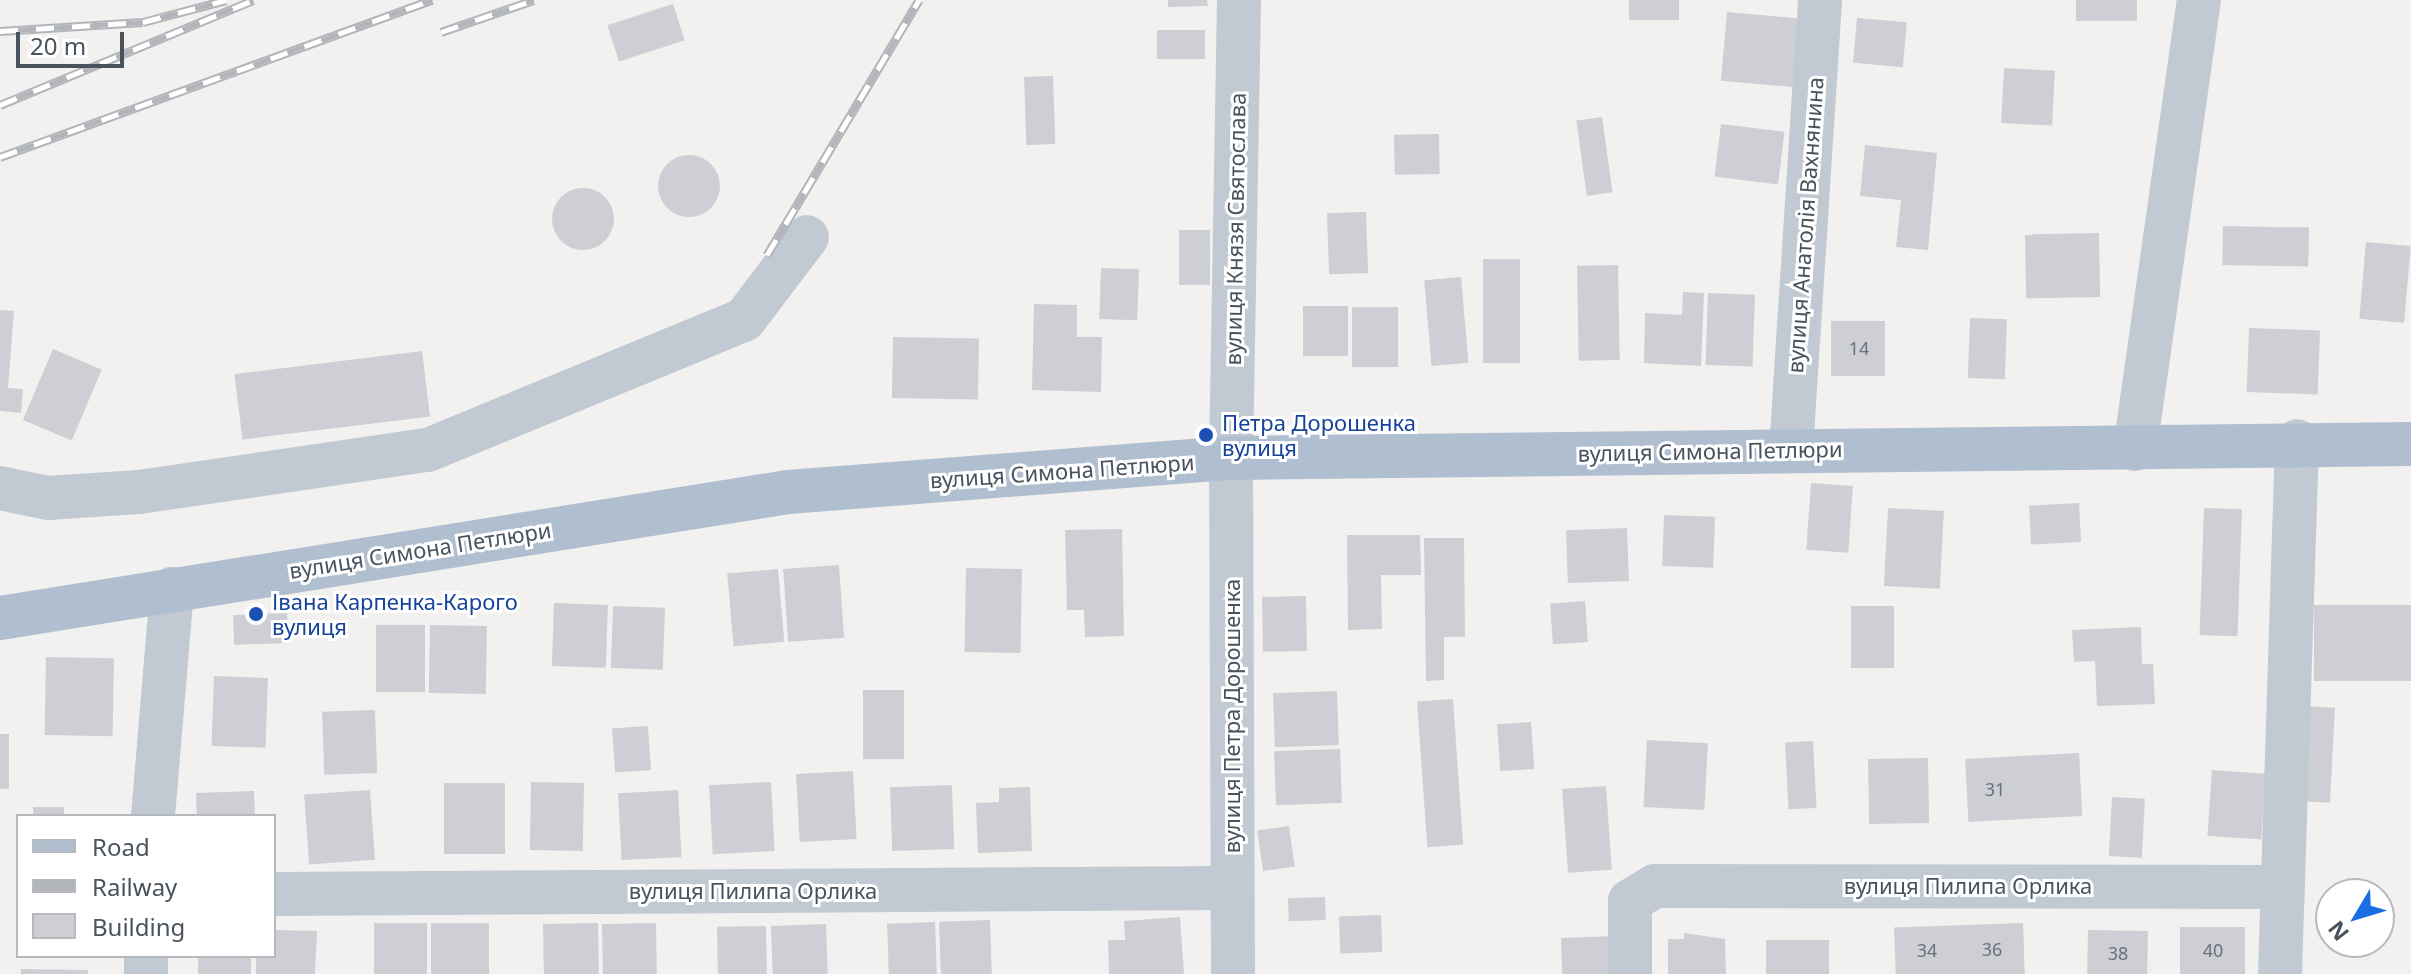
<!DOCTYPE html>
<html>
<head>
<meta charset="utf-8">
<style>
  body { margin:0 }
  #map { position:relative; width:2411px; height:974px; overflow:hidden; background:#f3f0f0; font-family:"Noto Sans",sans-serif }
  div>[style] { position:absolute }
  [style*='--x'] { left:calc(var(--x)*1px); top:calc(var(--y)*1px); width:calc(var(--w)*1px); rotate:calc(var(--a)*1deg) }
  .building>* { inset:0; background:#cdcfd5; transform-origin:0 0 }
  .round { border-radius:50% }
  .minor>* { height:44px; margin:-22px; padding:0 22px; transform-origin:22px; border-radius:22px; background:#c1cad2 }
  .major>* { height:44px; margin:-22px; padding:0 22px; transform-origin:22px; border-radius:22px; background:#b0bfcf }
  .rail>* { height:9px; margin-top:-4.5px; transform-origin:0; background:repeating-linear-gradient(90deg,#fff 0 18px,#b2b5ba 0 36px); box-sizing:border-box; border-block:2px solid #b2b5ba }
  .dots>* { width:22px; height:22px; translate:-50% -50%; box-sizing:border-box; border:4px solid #fff; border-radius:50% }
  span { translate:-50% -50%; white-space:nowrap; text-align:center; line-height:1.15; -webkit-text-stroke:6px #fff; paint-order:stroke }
  .number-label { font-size:18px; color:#69727c }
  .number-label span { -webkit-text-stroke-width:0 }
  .street-label { font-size:22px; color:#48535e }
  .transit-label { font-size:22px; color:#164399 }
  .left { translate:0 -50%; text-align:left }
  .legend { position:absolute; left:16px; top:814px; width:260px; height:144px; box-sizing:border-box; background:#fff; border:2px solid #b6babf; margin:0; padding:10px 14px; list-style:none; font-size:24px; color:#48535e }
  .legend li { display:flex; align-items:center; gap:16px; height:40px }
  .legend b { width:40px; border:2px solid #b6babf }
  .north { position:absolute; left:2315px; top:878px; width:80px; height:80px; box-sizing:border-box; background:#fff; border:2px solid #b6babf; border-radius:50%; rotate:232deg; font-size:22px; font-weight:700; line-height:32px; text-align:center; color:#48535e }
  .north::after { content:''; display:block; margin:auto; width:28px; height:36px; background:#196ee4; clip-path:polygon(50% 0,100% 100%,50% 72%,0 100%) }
  .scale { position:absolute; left:16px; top:32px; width:108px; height:36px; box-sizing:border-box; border:4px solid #48535e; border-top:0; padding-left:10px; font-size:24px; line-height:28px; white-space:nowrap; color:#48535e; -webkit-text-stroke:6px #fff; paint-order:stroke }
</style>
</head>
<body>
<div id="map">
  <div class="building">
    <i style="clip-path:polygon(1168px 0,1207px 0,1208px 6px,1168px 7px)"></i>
    <i style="left:1629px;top:0;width:50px;height:20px"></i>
    <i style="left:2076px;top:0;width:61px;height:21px"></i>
    <i style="left:673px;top:4px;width:38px;height:69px;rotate:72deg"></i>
    <i style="left:1727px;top:12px;width:74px;height:69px;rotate:5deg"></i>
    <i style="left:1857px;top:18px;width:50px;height:45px;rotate:5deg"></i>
    <i style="left:1157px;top:30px;width:48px;height:29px"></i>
    <i style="left:2004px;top:68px;width:51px;height:55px;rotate:3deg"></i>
    <i style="left:1053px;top:76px;width:68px;height:29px;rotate:88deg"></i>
    <i style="left:1602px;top:117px;width:76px;height:26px;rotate:82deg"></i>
    <i style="left:1721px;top:124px;width:64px;height:53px;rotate:7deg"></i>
    <i style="left:1439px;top:134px;width:40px;height:45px;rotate:89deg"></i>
    <i style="clip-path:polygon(1865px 145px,1937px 153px,1928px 250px,1896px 247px,1901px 200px,1860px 196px)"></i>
    <i class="round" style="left:658px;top:155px;width:62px;height:62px"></i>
    <i class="round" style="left:552px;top:188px;width:62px;height:62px"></i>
    <i style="left:1366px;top:212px;width:61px;height:39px;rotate:88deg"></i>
    <i style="left:2223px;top:226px;width:86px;height:39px;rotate:1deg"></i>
    <i style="left:1179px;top:230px;width:31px;height:55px"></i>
    <i style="left:2099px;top:233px;width:64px;height:74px;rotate:89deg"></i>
    <i style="left:2366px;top:242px;width:45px;height:77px;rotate:5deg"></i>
    <i style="left:1483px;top:259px;width:37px;height:104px"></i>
    <i style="left:1618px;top:265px;width:95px;height:41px;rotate:89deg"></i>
    <i style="left:1101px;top:268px;width:38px;height:51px;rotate:2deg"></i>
    <i style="left:1461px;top:277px;width:86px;height:37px;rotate:85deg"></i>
    <i style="clip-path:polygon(1683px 292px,1704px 293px,1701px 366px,1644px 363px,1645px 313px,1682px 315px)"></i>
    <i style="left:1708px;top:293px;width:47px;height:72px;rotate:2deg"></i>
    <i style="clip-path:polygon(1034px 304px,1077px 305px,1077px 337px,1102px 337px,1101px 392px,1032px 390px)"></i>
    <i style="left:1303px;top:306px;width:45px;height:50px"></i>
    <i style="left:1352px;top:307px;width:46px;height:60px"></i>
    <i style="clip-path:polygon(0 310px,14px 311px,8px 388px,23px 389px,21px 413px,0 411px)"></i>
    <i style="left:1970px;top:318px;width:37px;height:60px;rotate:2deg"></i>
    <i style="left:1831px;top:321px;width:54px;height:55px"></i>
    <i style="left:2249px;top:328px;width:71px;height:64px;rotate:2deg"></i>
    <i style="left:893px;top:337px;width:86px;height:61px;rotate:1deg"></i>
    <i style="left:53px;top:349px;width:53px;height:77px;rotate:23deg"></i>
    <i style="left:422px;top:351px;width:66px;height:189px;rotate:83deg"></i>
    <i style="left:1811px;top:483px;width:42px;height:67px;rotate:4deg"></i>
    <i style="left:2079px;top:503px;width:39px;height:50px;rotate:87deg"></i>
    <i style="left:1888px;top:508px;width:56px;height:78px;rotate:3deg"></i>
    <i style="left:2204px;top:508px;width:38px;height:127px;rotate:2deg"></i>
    <i style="left:1664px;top:515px;width:51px;height:51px;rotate:2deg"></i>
    <i style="left:1627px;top:528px;width:53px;height:61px;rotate:88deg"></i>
    <i style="clip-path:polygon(1122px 529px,1124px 636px,1085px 637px,1084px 610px,1067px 610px,1065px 530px)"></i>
    <i style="clip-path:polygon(1347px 535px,1420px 535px,1421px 575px,1381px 575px,1382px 629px,1348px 630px)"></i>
    <i style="clip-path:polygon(1424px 538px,1464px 538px,1465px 637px,1444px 637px,1444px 680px,1426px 681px)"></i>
    <i style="left:839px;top:565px;width:73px;height:56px;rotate:86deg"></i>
    <i style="left:966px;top:568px;width:56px;height:84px;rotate:1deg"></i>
    <i style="left:778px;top:569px;width:73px;height:51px;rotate:85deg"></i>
    <i style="left:1306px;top:596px;width:55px;height:44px;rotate:89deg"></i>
    <i style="left:1585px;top:601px;width:41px;height:35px;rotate:86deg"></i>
    <i style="left:554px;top:603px;width:54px;height:63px;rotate:2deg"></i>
    <i style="left:2411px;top:605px;width:76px;height:97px;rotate:90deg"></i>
    <i style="left:613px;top:606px;width:52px;height:62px;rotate:2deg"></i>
    <i style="left:1851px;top:606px;width:43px;height:62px"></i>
    <i style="left:287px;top:613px;width:30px;height:54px;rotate:88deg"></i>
    <i style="left:376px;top:625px;width:49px;height:67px"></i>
    <i style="left:430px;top:625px;width:57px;height:68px;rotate:1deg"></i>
    <i style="clip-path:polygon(2141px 627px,2142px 664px,2153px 664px,2155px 704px,2097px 706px,2095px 661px,2074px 662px,2072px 630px)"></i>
    <i style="left:46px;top:657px;width:68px;height:78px;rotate:1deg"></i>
    <i style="left:214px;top:676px;width:54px;height:70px;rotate:2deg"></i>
    <i style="left:904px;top:690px;width:69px;height:41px;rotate:90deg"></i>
    <i style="left:1337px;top:691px;width:54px;height:64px;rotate:88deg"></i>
    <i style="left:1453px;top:699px;width:146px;height:36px;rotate:86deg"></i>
    <i style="left:2301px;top:706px;width:34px;height:95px;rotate:3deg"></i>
    <i style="left:375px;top:710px;width:63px;height:53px;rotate:88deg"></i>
    <i style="left:1531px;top:722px;width:47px;height:34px;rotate:86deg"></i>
    <i style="left:648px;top:726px;width:44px;height:36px;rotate:86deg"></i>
    <i style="left:0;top:734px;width:9px;height:55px"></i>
    <i style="left:1647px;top:740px;width:61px;height:67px;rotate:3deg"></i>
    <i style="left:1813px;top:741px;width:67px;height:28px;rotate:87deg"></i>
    <i style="left:1340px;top:749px;width:54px;height:66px;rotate:88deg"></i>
    <i style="left:2079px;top:753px;width:63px;height:114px;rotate:87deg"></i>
    <i style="left:1928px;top:758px;width:65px;height:60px;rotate:89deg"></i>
    <i style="left:2212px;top:770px;width:54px;height:66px;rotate:4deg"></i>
    <i style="left:853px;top:771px;width:68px;height:57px;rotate:87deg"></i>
    <i style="left:531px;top:782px;width:53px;height:68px;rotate:1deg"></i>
    <i style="left:771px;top:782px;width:69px;height:62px;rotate:87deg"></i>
    <i style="left:505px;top:783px;width:71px;height:61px;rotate:90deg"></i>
    <i style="left:952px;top:785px;width:64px;height:62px;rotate:88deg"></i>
    <i style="left:1606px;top:786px;width:84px;height:44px;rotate:86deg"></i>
    <i style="clip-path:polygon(1030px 787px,1032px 851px,978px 853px,976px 803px,999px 802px,999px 788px)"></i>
    <i style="left:370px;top:790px;width:70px;height:66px;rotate:86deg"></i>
    <i style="left:678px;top:790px;width:67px;height:60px;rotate:87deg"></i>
    <i style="left:254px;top:791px;width:25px;height:58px;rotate:88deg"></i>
    <i style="left:2112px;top:797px;width:33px;height:59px;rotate:3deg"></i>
    <i style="left:33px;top:807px;width:31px;height:9px"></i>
    <i style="left:1289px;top:826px;width:41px;height:32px;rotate:82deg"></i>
    <i style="left:1325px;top:897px;width:23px;height:37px;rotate:88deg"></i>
    <i style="left:1381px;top:915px;width:37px;height:42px;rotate:88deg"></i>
    <i style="clip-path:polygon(1180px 917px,1184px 974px,1109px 974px,1108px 940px,1125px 940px,1124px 921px)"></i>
    <i style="left:990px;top:920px;width:54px;height:51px;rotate:88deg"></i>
    <i style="left:935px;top:922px;width:52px;height:48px;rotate:88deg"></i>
    <i style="left:427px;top:923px;width:51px;height:53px;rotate:90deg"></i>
    <i style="left:489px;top:923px;width:51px;height:58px;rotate:90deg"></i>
    <i style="left:598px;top:923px;width:51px;height:55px;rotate:89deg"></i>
    <i style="left:656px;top:923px;width:51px;height:54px;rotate:89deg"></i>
    <i style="left:2023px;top:923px;width:51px;height:129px;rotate:88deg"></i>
    <i style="left:826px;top:924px;width:50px;height:55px;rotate:88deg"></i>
    <i style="left:766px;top:926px;width:48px;height:49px;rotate:89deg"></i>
    <i style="left:2180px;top:927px;width:65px;height:47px"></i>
    <i style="clip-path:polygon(274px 930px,317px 931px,315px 974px,256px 974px,256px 956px,274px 956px)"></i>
    <i style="left:2088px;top:930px;width:60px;height:44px;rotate:1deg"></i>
    <i style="clip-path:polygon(1684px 933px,1725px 939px,1726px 974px,1668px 974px,1668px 939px,1684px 939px)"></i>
    <i style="left:1617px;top:936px;width:38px;height:56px;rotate:88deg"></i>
    <i style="left:1829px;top:940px;width:34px;height:63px;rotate:90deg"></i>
    <i style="left:198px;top:956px;width:53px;height:18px"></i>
    <i style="clip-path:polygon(21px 969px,88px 970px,88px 974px,21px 974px)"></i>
  </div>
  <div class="minor">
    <i style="--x:2135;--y:449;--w:454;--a:-81.9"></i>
    <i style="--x:1791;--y:450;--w:451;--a:-86.3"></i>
    <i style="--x:0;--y:488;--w:49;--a:11.8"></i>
    <i style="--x:48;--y:498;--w:91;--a:-3.8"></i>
    <i style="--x:139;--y:492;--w:292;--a:-8.3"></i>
    <i style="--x:428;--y:450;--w:342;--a:-22.4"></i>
    <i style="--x:744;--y:320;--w:104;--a:-52.8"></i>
    <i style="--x:153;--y:816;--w:228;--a:-85.2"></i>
    <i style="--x:274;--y:894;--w:958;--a:-0.36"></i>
    <i style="--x:146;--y:974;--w:18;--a:-90"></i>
    <i style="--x:1233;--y:974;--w:516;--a:-90.22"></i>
    <i style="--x:1231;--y:458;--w:458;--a:-89"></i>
    <i style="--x:1630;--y:974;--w:73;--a:-90"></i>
    <i style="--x:1630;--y:901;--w:29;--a:-31"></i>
    <i style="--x:1655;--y:886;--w:627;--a:0.09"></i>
    <i style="--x:2280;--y:974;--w:533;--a:-88.17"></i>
  </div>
  <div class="major">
    <i style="--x:0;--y:618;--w:798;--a:-9.08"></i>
    <i style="--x:788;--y:492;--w:444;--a:-4.4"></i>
    <i style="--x:1231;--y:458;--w:1180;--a:-0.68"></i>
  </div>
  <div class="rail">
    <i style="--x:0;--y:31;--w:143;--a:-3.6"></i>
    <i style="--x:143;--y:22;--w:86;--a:-14.8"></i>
    <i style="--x:441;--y:32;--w:98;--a:-19"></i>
    <i style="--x:0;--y:105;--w:274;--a:-22.5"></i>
    <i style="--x:0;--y:157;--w:460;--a:-20"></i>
    <i style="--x:767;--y:255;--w:297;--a:-59.2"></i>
  </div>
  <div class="dots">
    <i style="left:1206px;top:435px;background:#1a4fb4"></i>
    <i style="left:256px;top:614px;background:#1a4fb4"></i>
  </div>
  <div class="number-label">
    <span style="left:1859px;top:348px">14</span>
    <span style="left:1995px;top:789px">31</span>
    <span style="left:1992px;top:949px">36</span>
    <span style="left:1927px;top:950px">34</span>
    <span style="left:2213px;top:950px">40</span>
    <span style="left:2118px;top:953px">38</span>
  </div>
  <div class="street-label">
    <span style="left:1805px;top:225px;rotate:-86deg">вулиця Анатолія Вахнянина</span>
    <span style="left:1235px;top:229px;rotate:-89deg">вулиця Князя Святослава</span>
    <span style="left:1710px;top:451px;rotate:-1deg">вулиця Симона Петлюри</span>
    <span style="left:1062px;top:471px;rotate:-4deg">вулиця Симона Петлюри</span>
    <span style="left:420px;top:550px;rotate:-9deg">вулиця Симона Петлюри</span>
    <span style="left:1232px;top:716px;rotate:-90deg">вулиця Петра Дорошенка</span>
    <span style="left:1968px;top:886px">вулиця Пилипа Орлика</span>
    <span style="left:753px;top:891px">вулиця Пилипа Орлика</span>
  </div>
  <div class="transit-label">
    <span class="left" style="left:1222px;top:435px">Петра Дорошенка<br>вулиця</span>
    <span class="left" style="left:272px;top:614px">Івана Карпенка-Карого<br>вулиця</span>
  </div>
  <ul class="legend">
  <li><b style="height:10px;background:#b0bfcf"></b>Road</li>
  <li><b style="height:10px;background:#b2b5ba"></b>Railway</li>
  <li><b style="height:22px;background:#cdcfd5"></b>Building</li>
  </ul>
  <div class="north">N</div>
  <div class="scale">20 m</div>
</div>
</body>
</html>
